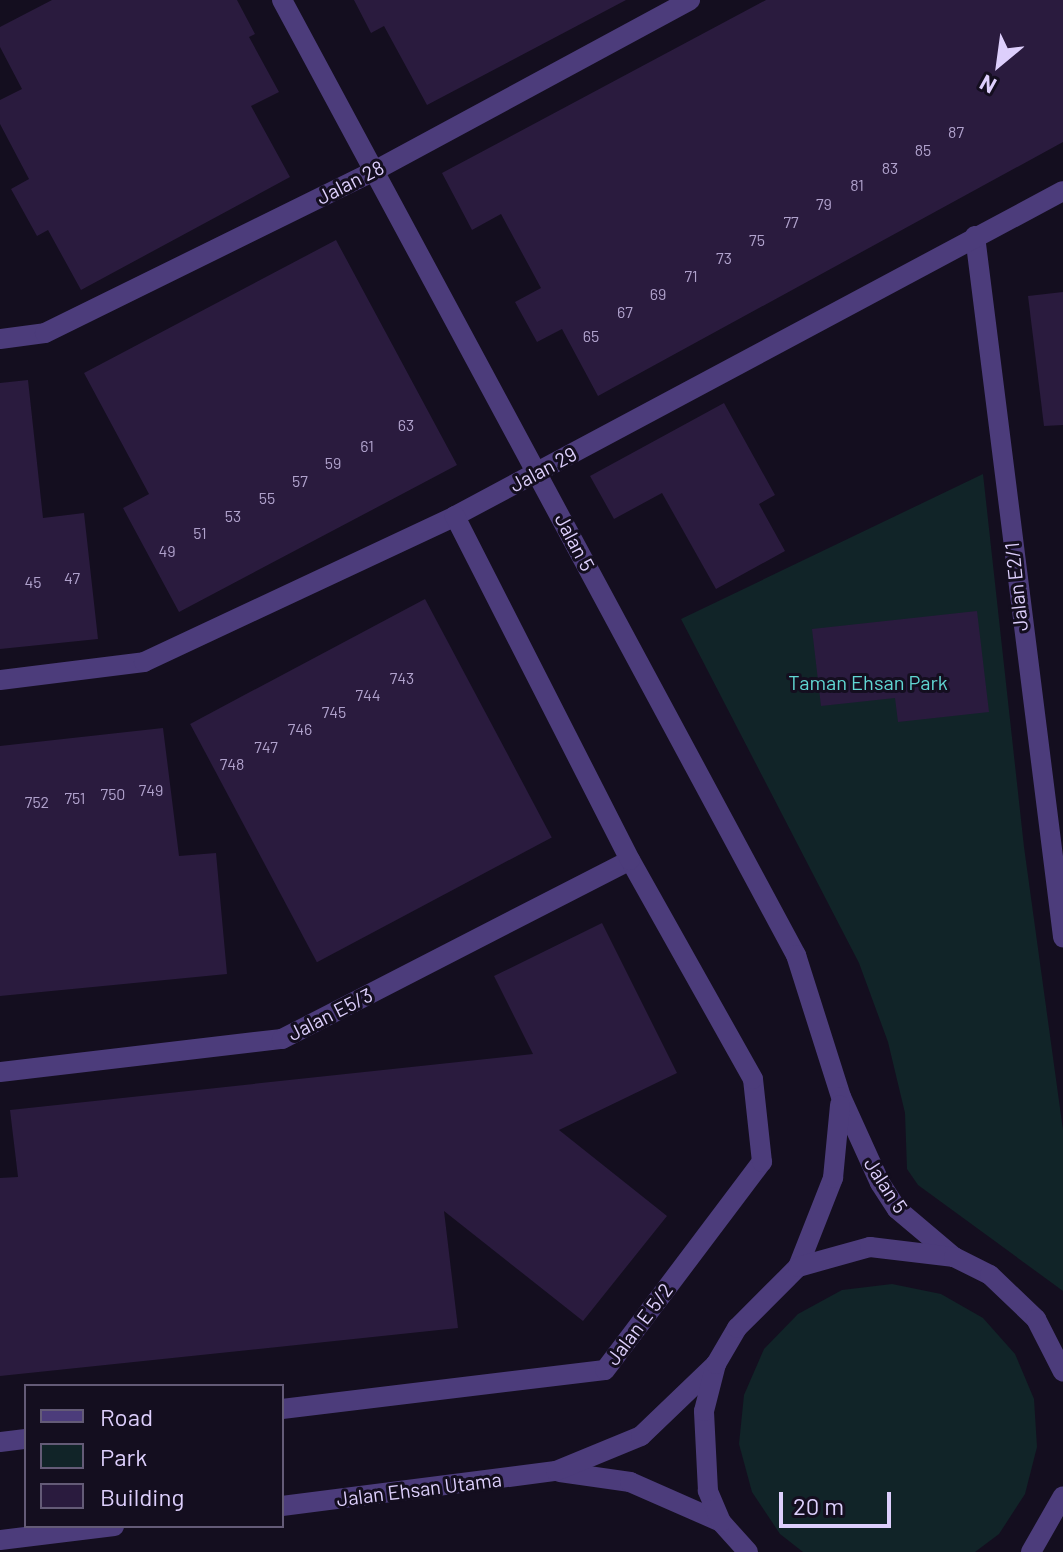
<!DOCTYPE html>
<html>
<head>
<meta charset="utf-8">
<style>
  body { margin:0 }
  #map { position:relative; width:1063px; height:1552px; overflow:hidden; background:#140e1f; font-family:Barlow,sans-serif }
  div>[style] { position:absolute }
  [style*='--x'] { left:calc(var(--x)*1px); top:calc(var(--y)*1px); width:calc(var(--w)*1px); rotate:calc(var(--a)*1deg) }
  .green>* { inset:0; background:#112428 }
  .building>* { inset:0; background:#2a1b3e; transform-origin:0 0 }
  .minor>* { height:20px; margin:-10px; padding:0 10px; transform-origin:10px; border-radius:10px; background:#4c3c7b }
  span { translate:-50% -50%; white-space:nowrap; text-align:center; line-height:1.15; -webkit-text-stroke:6px #140e1f; paint-order:stroke }
  .number-label { font-size:16px; color:#b0a2cc }
  .number-label span { -webkit-text-stroke-width:0 }
  .street-label { font-size:20px; color:#ddcffc }
  .park-label { font-size:20px; color:#60d6d2 }
  .legend { position:absolute; left:24px; top:1384px; width:260px; height:144px; box-sizing:border-box; background:#140e1f; border:2px solid #645b77; margin:0; padding:10px 14px; list-style:none; font-size:24px; color:#ddcffc }
  .legend li { display:flex; align-items:center; gap:16px; height:40px }
  .legend b { width:40px; border:2px solid #645b77 }
  .north { position:absolute; left:959px; top:24px; width:80px; height:80px; -webkit-text-stroke:6px #140e1f; paint-order:stroke; rotate:209deg; font-size:22px; font-weight:700; line-height:32px; text-align:center; color:#ddcffc }
  .north::after { content:''; display:block; margin:auto; width:28px; height:36px; background:#ddcffc; clip-path:polygon(50% 0,100% 100%,50% 72%,0 100%) }
  .scale { position:absolute; left:779px; top:1492px; width:112px; height:36px; box-sizing:border-box; border:4px solid #ddcffc; border-top:0; padding-left:10px; font-size:24px; line-height:28px; white-space:nowrap; color:#ddcffc; -webkit-text-stroke:6px #140e1f; paint-order:stroke }
</style>
</head>
<body>
<div id="map">
  <div class="green">
    <i style="clip-path:polygon(983px 474px,1024px 847px,1063px 1130px,1063px 1291px,918px 1185px,907px 1169px,905px 1113px,888px 1042px,859px 963px,681px 619px)"></i>
    <i style="clip-path:polygon(892px 1284px,941px 1294px,983px 1318px,1015px 1354px,1034px 1399px,1037px 1447px,1025px 1494px,999px 1534px,975px 1552px,803px 1552px,780px 1534px,752px 1492px,739px 1444px,744px 1395px,764px 1349px,798px 1314px,842px 1290px)"></i>
  </div>
  <div class="building">
    <i style="clip-path:polygon(52px 0,237px 0,255px 34px,249px 37px,279px 92px,251px 106px,290px 177px,81px 290px,48px 230px,37px 236px,11px 189px,29px 179px,0 124px,0 100px,22px 89px,0 47px,0 27px)"></i>
    <i style="clip-path:polygon(354px 0,626px 0,427px 105px,384px 26px,371px 33px)"></i>
    <i style="clip-path:polygon(766px 0,1063px 0,1063px 142px,598px 396px,562px 329px,537px 342px,515px 302px,541px 288px,501px 214px,472px 230px,442px 173px)"></i>
    <i style="clip-path:polygon(336px 240px,457px 465px,179px 612px,123px 508px,149px 494px,84px 373px)"></i>
    <i style="clip-path:polygon(1063px 292px,1063px 425px,1044px 426px,1028px 296px)"></i>
    <i style="clip-path:polygon(28px 380px,43px 518px,84px 513px,98px 639px,0 649px,0 383px)"></i>
    <i style="clip-path:polygon(724px 403px,775px 495px,759px 504px,785px 551px,716px 589px,662px 493px,614px 519px,590px 476px)"></i>
    <i style="left:425px;top:599px;width:270px;height:266px;rotate:62deg"></i>
    <i style="clip-path:polygon(977px 611px,989px 712px,898px 722px,895px 698px,821px 706px,812px 629px)"></i>
    <i style="clip-path:polygon(163px 728px,179px 856px,216px 853px,227px 974px,0 996px,0 746px)"></i>
    <i style="clip-path:polygon(602px 923px,677px 1073px,559px 1130px,667px 1216px,583px 1321px,444px 1211px,458px 1328px,0 1376px,0 1178px,18px 1177px,10px 1110px,533px 1054px,494px 976px)"></i>
  </div>
  <div class="minor">
    <i style="--x:282;--y:0;--w:1085;--a:61.71"></i>
    <i style="--x:796;--y:955;--w:149;--a:72.4"></i>
    <i style="--x:841;--y:1097;--w:94;--a:65.6"></i>
    <i style="--x:880;--y:1183;--w:31;--a:57"></i>
    <i style="--x:897;--y:1209;--w:75;--a:40.1"></i>
    <i style="--x:975;--y:236;--w:707;--a:82.84"></i>
    <i style="--x:0;--y:339;--w:45;--a:-7.6"></i>
    <i style="--x:45;--y:333;--w:369;--a:-26.2"></i>
    <i style="--x:376;--y:170;--w:357;--a:-28.4"></i>
    <i style="--x:0;--y:680;--w:145;--a:-7.1"></i>
    <i style="--x:144;--y:662;--w:344;--a:-25.1"></i>
    <i style="--x:455;--y:516;--w:689;--a:-28.13"></i>
    <i style="--x:0;--y:1072;--w:284;--a:-6.7"></i>
    <i style="--x:282;--y:1039;--w:391;--a:-27.2"></i>
    <i style="--x:798;--y:1267;--w:96;--a:-68.5"></i>
    <i style="--x:833;--y:1178;--w:73;--a:-84.5"></i>
    <i style="--x:282;--y:1409;--w:325;--a:-6.9"></i>
    <i style="--x:605;--y:1370;--w:261;--a:-53"></i>
    <i style="--x:762;--y:1162;--w:83;--a:-96.2"></i>
    <i style="--x:753;--y:1079;--w:251;--a:-119.3"></i>
    <i style="--x:630;--y:860;--w:386;--a:-117"></i>
    <i style="--x:0;--y:1442;--w:26;--a:-7"></i>
    <i style="--x:560;--y:1472;--w:71;--a:8.1"></i>
    <i style="--x:630;--y:1482;--w:99;--a:23.7"></i>
    <i style="--x:282;--y:1506;--w:276;--a:-7.3"></i>
    <i style="--x:556;--y:1471;--w:92;--a:-22.4"></i>
    <i style="--x:641;--y:1436;--w:104;--a:-43.8"></i>
    <i style="--x:0;--y:1540;--w:115;--a:-7"></i>
    <i style="--x:748;--y:1552;--w:40;--a:-132"></i>
    <i style="--x:721;--y:1522;--w:34;--a:-113"></i>
    <i style="--x:708;--y:1491;--w:80;--a:-92.9"></i>
    <i style="--x:704;--y:1411;--w:49;--a:-75.7"></i>
    <i style="--x:716;--y:1364;--w:42;--a:-59.7"></i>
    <i style="--x:737;--y:1328;--w:86;--a:-45"></i>
    <i style="--x:798;--y:1267;--w:75;--a:-15.5"></i>
    <i style="--x:870;--y:1247;--w:85;--a:6.8"></i>
    <i style="--x:954;--y:1257;--w:40;--a:26.6"></i>
    <i style="--x:990;--y:1275;--w:64;--a:43.7"></i>
    <i style="--x:1036;--y:1319;--w:59;--a:63"></i>
    <i style="--x:1031;--y:1552;--w:64;--a:-60.3"></i>
  </div>
  <div class="number-label">
    <span style="left:956px;top:132px">87</span>
    <span style="left:923px;top:150px">85</span>
    <span style="left:890px;top:168px">83</span>
    <span style="left:857px;top:185px">81</span>
    <span style="left:824px;top:204px">79</span>
    <span style="left:791px;top:222px">77</span>
    <span style="left:757px;top:240px">75</span>
    <span style="left:724px;top:258px">73</span>
    <span style="left:691px;top:276px">71</span>
    <span style="left:658px;top:294px">69</span>
    <span style="left:625px;top:312px">67</span>
    <span style="left:591px;top:336px">65</span>
    <span style="left:406px;top:425px">63</span>
    <span style="left:367px;top:446px">61</span>
    <span style="left:333px;top:463px">59</span>
    <span style="left:300px;top:481px">57</span>
    <span style="left:267px;top:498px">55</span>
    <span style="left:233px;top:516px">53</span>
    <span style="left:200px;top:533px">51</span>
    <span style="left:167px;top:551px">49</span>
    <span style="left:72px;top:578px">47</span>
    <span style="left:33px;top:582px">45</span>
    <span style="left:402px;top:678px">743</span>
    <span style="left:368px;top:695px">744</span>
    <span style="left:334px;top:712px">745</span>
    <span style="left:300px;top:729px">746</span>
    <span style="left:266px;top:747px">747</span>
    <span style="left:232px;top:764px">748</span>
    <span style="left:151px;top:790px">749</span>
    <span style="left:113px;top:794px">750</span>
    <span style="left:75px;top:798px">751</span>
    <span style="left:37px;top:802px">752</span>
  </div>
  <div class="street-label">
    <span style="left:350px;top:182px;rotate:-27deg">Jalan 28</span>
    <span style="left:543px;top:469px;rotate:-28deg">Jalan 29</span>
    <span style="left:575px;top:542px;rotate:62deg">Jalan 5</span>
    <span style="left:1016px;top:587px;rotate:-96deg">Jalan E2/1</span>
    <span style="left:330px;top:1014px;rotate:-27deg">Jalan E5/3</span>
    <span style="left:886px;top:1185px;rotate:57deg">Jalan 5</span>
    <span style="left:639px;top:1324px;rotate:-53deg">Jalan E 5/2</span>
    <span style="left:419px;top:1489px;rotate:-7deg">Jalan Ehsan Utama</span>
  </div>
  <div class="park-label">
    <span style="left:868px;top:682px">Taman Ehsan Park</span>
  </div>
  <ul class="legend">
  <li><b style="height:10px;background:#4c3c7b"></b>Road</li>
  <li><b style="height:22px;background:#112428"></b>Park</li>
  <li><b style="height:22px;background:#2a1b3e"></b>Building</li>
  </ul>
  <div class="north">N</div>
  <div class="scale">20 m</div>
</div>
</body>
</html>
